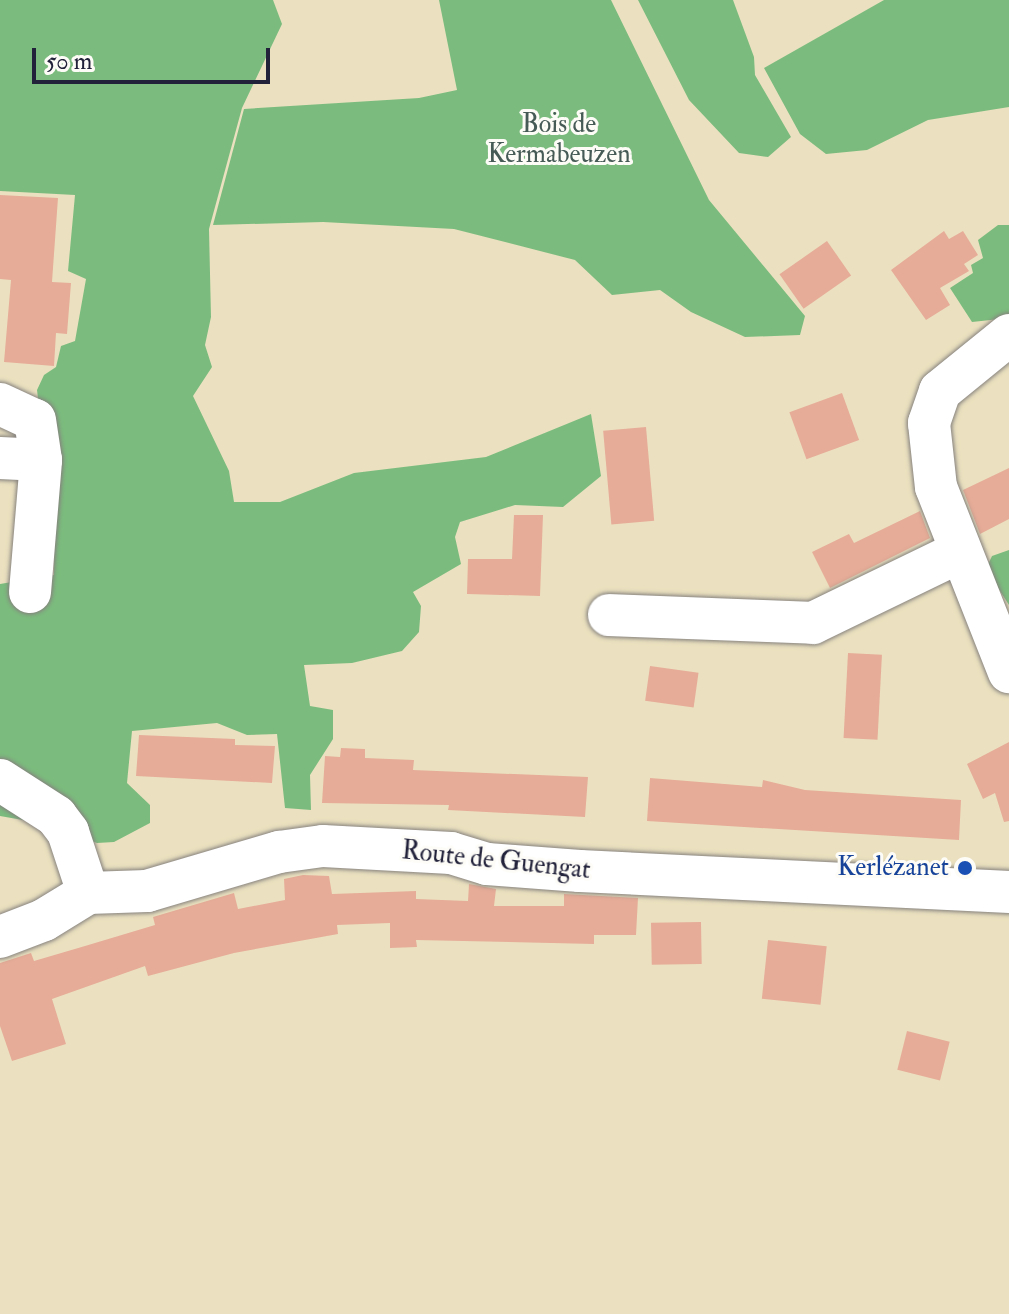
<!DOCTYPE html>
<html>
<head>
<meta charset="utf-8">
<style>
  body { margin:0 }
  #map { position:relative; width:1009px; height:1314px; overflow:hidden; background:#ebe1c0; font-family:"IM FELL Double Pica",serif }
  div>[style] { position:absolute }
  [style*='--x'] { left:calc(var(--x)*1px); top:calc(var(--y)*1px); width:calc(var(--w)*1px); rotate:calc(var(--a)*1deg) }
  .forest>* { inset:0; background:#7bbc7e }
  .building>* { inset:0; background:#e6ac98; transform-origin:0 0 }
  .roads { filter:drop-shadow(0 0 2px #86827e) drop-shadow(0 0 2px #86827e) }
  .minor>* { height:42px; margin:-21px; padding:0 21px; transform-origin:21px; border-radius:21px; background:#fff }
  .dots>* { width:22px; height:22px; translate:-50% -50%; box-sizing:border-box; border:4px solid #fdfcf7; border-radius:50% }
  span { translate:-50% -50%; white-space:nowrap; text-align:center; line-height:1.15; -webkit-text-stroke:6px #fdfcf7; paint-order:stroke }
  .park-label { font-size:26px; color:#465a56 }
  .street-label { font-size:26px; color:#22223b }
  .transit-label { font-size:26px; color:#164399 }
  .right { translate:-100% -50%; text-align:right }
  .scale { position:absolute; left:32px; top:48px; width:238px; height:36px; box-sizing:border-box; border:4px solid #22223b; border-top:0; padding-left:10px; font-size:24px; line-height:28px; white-space:nowrap; color:#22223b; -webkit-text-stroke:6px #fdfcf7; paint-order:stroke }
</style>
</head>
<body>
<div id="map">
  <div class="forest">
    <i style="clip-path:polygon(0 0,273px 0,282px 24px,242px 108px,209px 229px,211px 317px,205px 345px,212px 367px,193px 396px,229px 471px,234px 502px,280px 502px,354px 473px,486px 457px,591px 414px,601px 476px,563px 507px,515px 505px,460px 522px,455px 537px,461px 564px,413px 592px,421px 606px,419px 632px,402px 651px,352px 663px,304px 665px,310px 706px,333px 710px,333px 739px,310px 775px,311px 810px,285px 808px,277px 734px,247px 735px,217px 723px,132px 731px,127px 783px,150px 805px,150px 823px,114px 842px,97px 843px,40px 823px,0 816px,0 584px,54px 575px,55px 465px,42px 432px,37px 390px,44px 375px,56px 367px,61px 346px,75px 341px,86px 279px,68px 271px,75px 195px,0 191px)"></i>
    <i style="clip-path:polygon(439px 0,611px 0,709px 200px,805px 316px,800px 335px,745px 337px,691px 312px,660px 290px,612px 295px,575px 260px,454px 229px,323px 222px,213px 225px,244px 109px,419px 98px,457px 90px)"></i>
    <i style="clip-path:polygon(638px 0,733px 0,754px 57px,755px 75px,791px 137px,768px 157px,739px 153px,689px 100px)"></i>
    <i style="clip-path:polygon(884px 0,1009px 0,1009px 107px,928px 120px,867px 150px,826px 154px,800px 134px,764px 68px)"></i>
    <i style="clip-path:polygon(998px 225px,1009px 225px,1009px 318px,972px 322px,950px 288px,973px 273px,971px 265px,983px 258px,978px 240px)"></i>
    <i style="clip-path:polygon(1009px 550px,1009px 605px,986px 569px,992px 556px)"></i>
  </div>
  <div class="building">
    <i style="clip-path:polygon(0 195px,58px 198px,52px 282px,71px 283px,67px 334px,56px 333px,54px 366px,4px 362px,11px 280px,0 279px)"></i>
    <i style="clip-path:polygon(944px 231px,949px 239px,963px 231px,978px 255px,964px 264px,969px 271px,940px 288px,950px 305px,926px 320px,891px 270px)"></i>
    <i style="left:827px;top:241px;width:42px;height:58px;rotate:55deg"></i>
    <i style="left:842px;top:393px;width:50px;height:56px;rotate:70deg"></i>
    <i style="left:646px;top:427px;width:94px;height:43px;rotate:85deg"></i>
    <i style="clip-path:polygon(1009px 468px,1009px 519px,980px 534px,963px 490px)"></i>
    <i style="clip-path:polygon(920px 511px,930px 538px,830px 588px,812px 552px,849px 534px,854px 543px)"></i>
    <i style="clip-path:polygon(514px 515px,543px 515px,540px 596px,467px 594px,468px 559px,512px 559px)"></i>
    <i style="left:848px;top:653px;width:34px;height:85px;rotate:3deg"></i>
    <i style="left:650px;top:666px;width:49px;height:35px;rotate:8deg"></i>
    <i style="clip-path:polygon(139px 735px,235px 739px,235px 745px,275px 746px,272px 783px,136px 776px)"></i>
    <i style="clip-path:polygon(1009px 742px,1009px 821px,1004px 822px,995px 793px,983px 799px,967px 764px)"></i>
    <i style="clip-path:polygon(341px 748px,365px 749px,365px 758px,414px 760px,413px 770px,588px 777px,585px 817px,448px 810px,449px 805px,322px 803px,325px 756px,340px 757px)"></i>
    <i style="clip-path:polygon(650px 778px,762px 787px,763px 780px,805px 790px,961px 800px,959px 840px,647px 821px)"></i>
    <i style="clip-path:polygon(303px 875px,329px 876px,332px 894px,416px 891px,416px 899px,468px 901px,469px 884px,496px 889px,494px 906px,564px 906px,564px 894px,638px 898px,636px 935px,594px 935px,594px 944px,416px 940px,417px 947px,390px 948px,390px 923px,337px 925px,338px 934px,234px 953px,148px 976px,145px 966px,52px 999px,66px 1044px,12px 1061px,0 1026px,0 963px,31px 953px,34px 961px,85px 946px,155px 925px,153px 917px,234px 893px,238px 909px,285px 900px,284px 879px)"></i>
    <i style="left:701px;top:922px;width:42px;height:50px;rotate:89deg"></i>
    <i style="left:768px;top:940px;width:59px;height:59px;rotate:6deg"></i>
    <i style="left:907px;top:1031px;width:44px;height:40px;rotate:14deg"></i>
  </div>
  <div class="roads">
    <div class="minor">
      <i style="--x:1009;--y:335;--w:89;--a:140.9"></i>
      <i style="--x:940;--y:391;--w:34;--a:109"></i>
      <i style="--x:929;--y:423;--w:64;--a:83.8"></i>
      <i style="--x:936;--y:487;--w:199;--a:68.5"></i>
      <i style="--x:0;--y:404;--w:38;--a:25"></i>
      <i style="--x:35;--y:420;--w:40;--a:81.5"></i>
      <i style="--x:41;--y:460;--w:41;--a:-177.2"></i>
      <i style="--x:30;--y:592;--w:132;--a:-85.2"></i>
      <i style="--x:609;--y:615;--w:204;--a:2.2"></i>
      <i style="--x:813;--y:623;--w:162;--a:-25.9"></i>
      <i style="--x:0;--y:780;--w:67;--a:32.7"></i>
      <i style="--x:56;--y:816;--w:20;--a:53"></i>
      <i style="--x:68;--y:832;--w:64;--a:71.8"></i>
      <i style="--x:0;--y:937;--w:47;--a:-21.1"></i>
      <i style="--x:44;--y:920;--w:52;--a:-31.5"></i>
      <i style="--x:88;--y:893;--w:59;--a:-1.9"></i>
      <i style="--x:147;--y:891;--w:138;--a:-16.5"></i>
      <i style="--x:279;--y:852;--w:44;--a:-7.8"></i>
      <i style="--x:323;--y:846;--w:128;--a:3.1"></i>
      <i style="--x:451;--y:853;--w:38;--a:17"></i>
      <i style="--x:487;--y:864;--w:93;--a:4.3"></i>
      <i style="--x:580;--y:871;--w:430;--a:2.8"></i>
    </div>
  </div>
  <div class="dots">
    <i style="left:965px;top:868px;background:#1a4fb4"></i>
  </div>
  <div class="park-label">
    <span style="left:559px;top:140px">Bois de<br>Kermabeuzen</span>
  </div>
  <div class="street-label">
    <span style="left:496px;top:861px;rotate:6deg">Route de Guengat</span>
  </div>
  <div class="transit-label">
    <span class="right" style="left:949px;top:868px">Kerlézanet</span>
  </div>
  <div class="scale">50 m</div>
</div>
</body>
</html>
